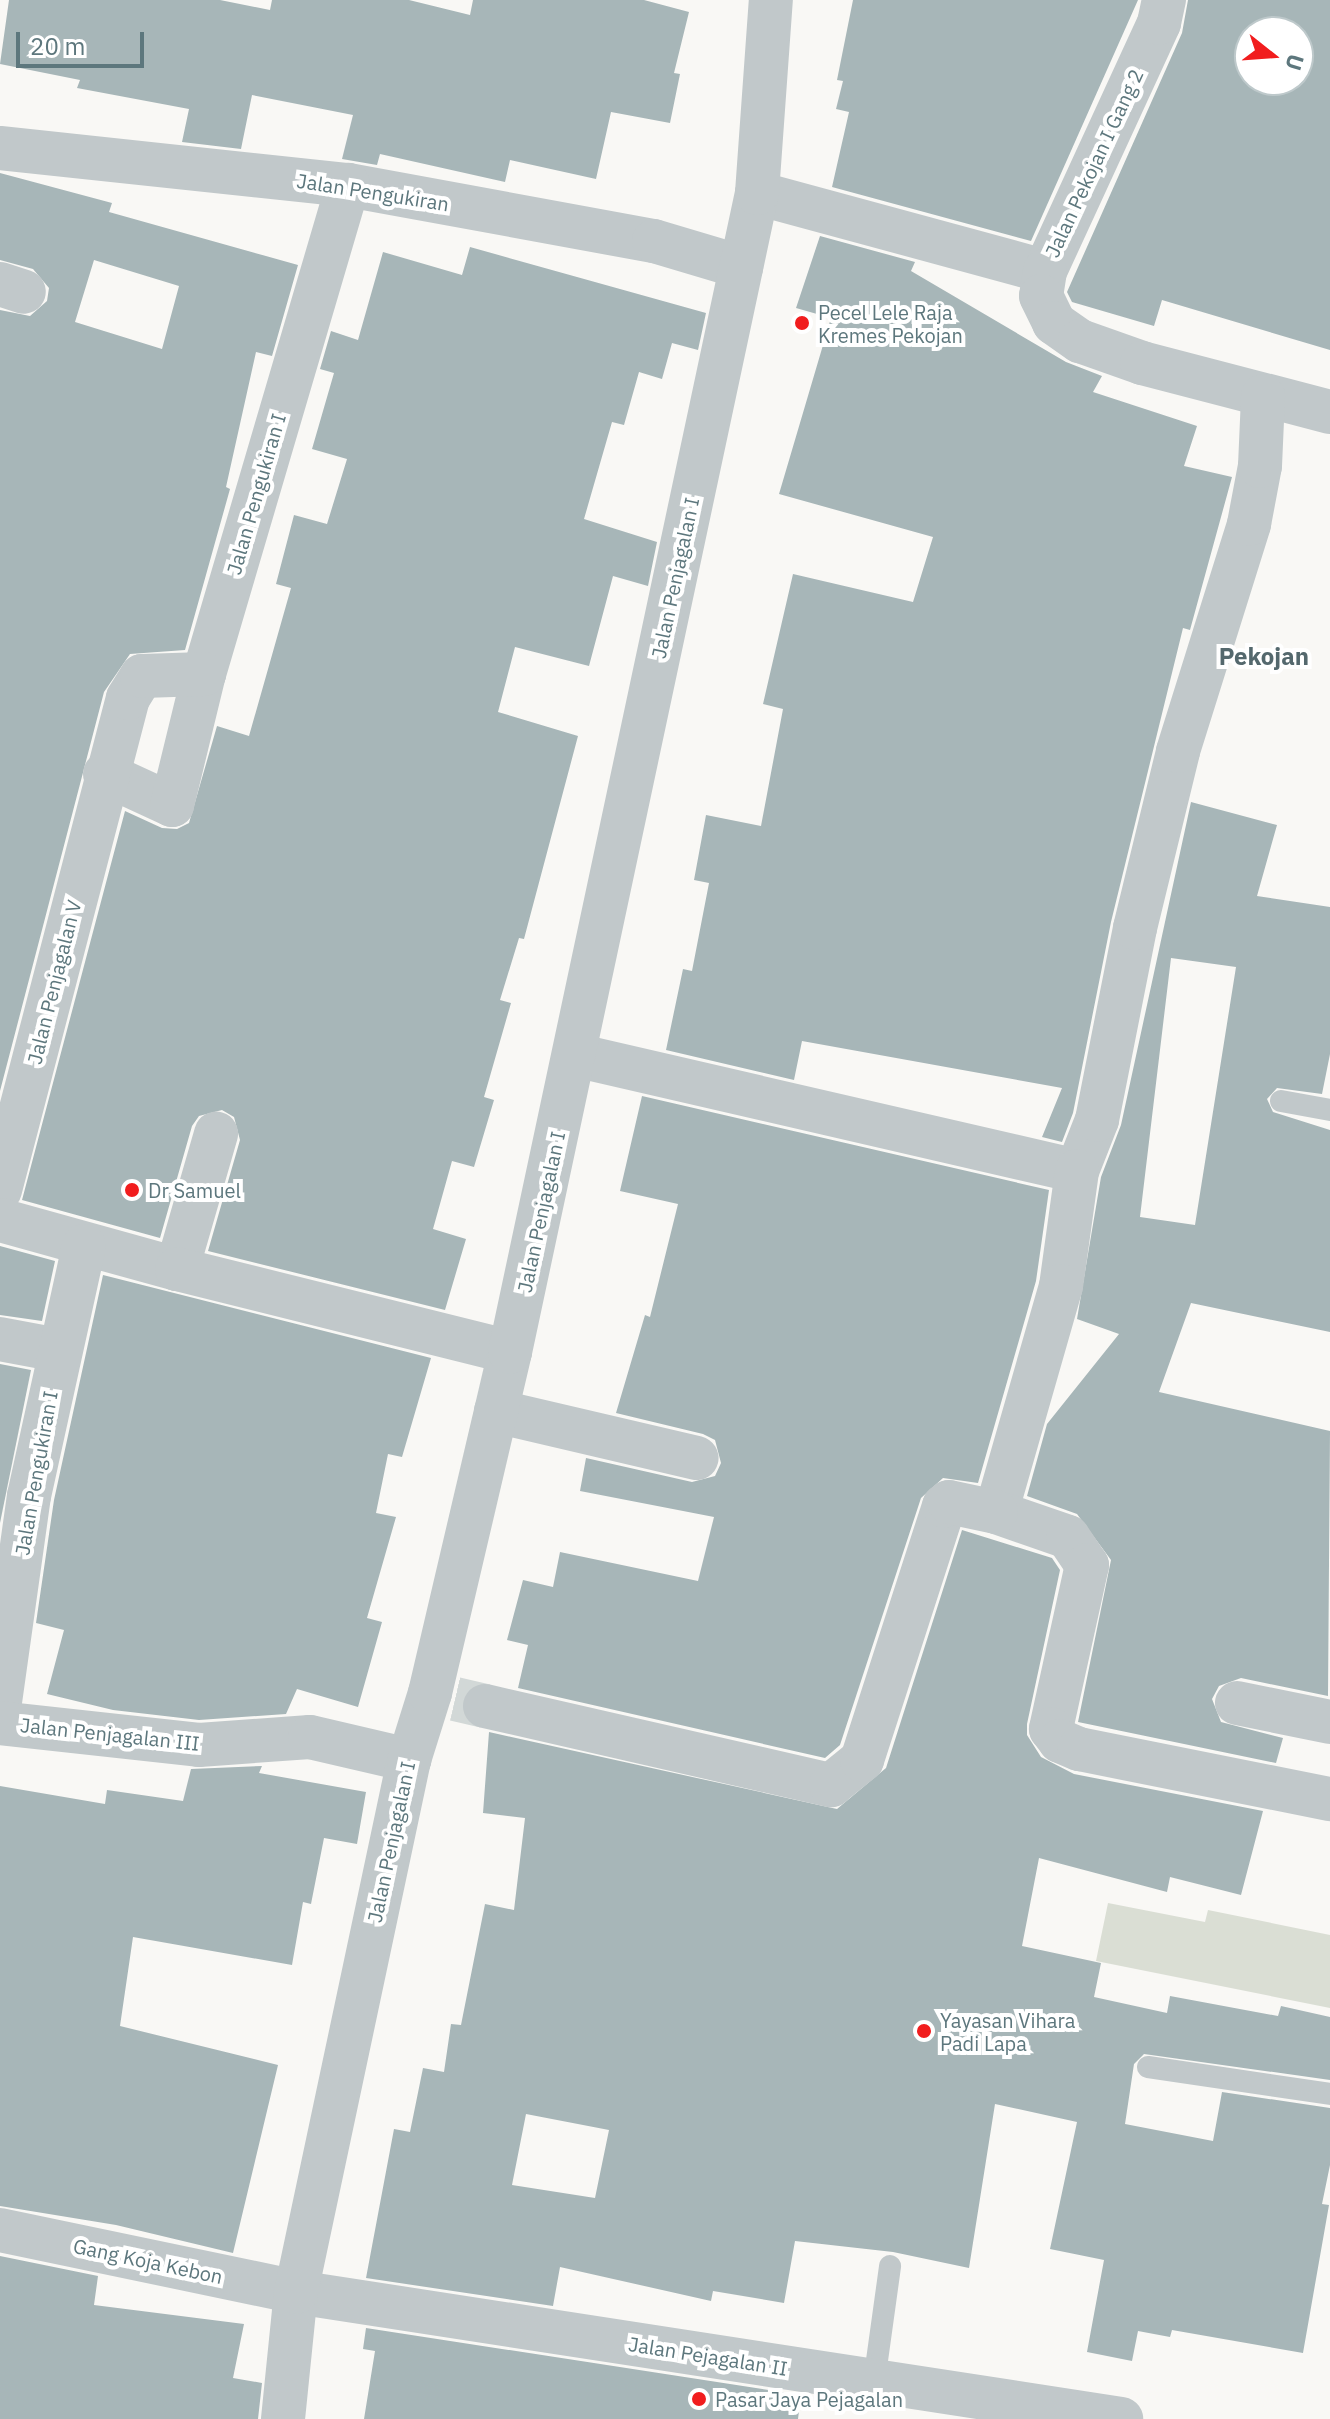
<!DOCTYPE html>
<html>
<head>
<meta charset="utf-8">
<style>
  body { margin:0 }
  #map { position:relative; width:1330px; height:2419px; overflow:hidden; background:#f9f8f5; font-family:"IBM Plex Sans",sans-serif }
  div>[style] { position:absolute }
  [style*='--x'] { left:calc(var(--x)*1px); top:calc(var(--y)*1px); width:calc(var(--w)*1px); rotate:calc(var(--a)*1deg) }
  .green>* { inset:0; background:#daded4 }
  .building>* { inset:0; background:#a7b6b8 }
  .street-tunnel>* { height:44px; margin-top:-22px; transform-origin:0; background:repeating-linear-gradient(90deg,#d2d8d7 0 44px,transparent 0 66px) }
  .lane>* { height:22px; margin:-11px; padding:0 11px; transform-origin:11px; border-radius:11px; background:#c1c8ca }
  .street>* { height:44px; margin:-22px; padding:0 22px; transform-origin:22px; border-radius:22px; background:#c1c8ca }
  .dots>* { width:22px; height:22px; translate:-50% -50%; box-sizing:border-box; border:4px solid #fff; border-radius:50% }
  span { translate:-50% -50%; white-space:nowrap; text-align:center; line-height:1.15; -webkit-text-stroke:8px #fff; paint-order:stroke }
  .street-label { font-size:20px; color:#5d777d }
  .poi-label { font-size:20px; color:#5d777d }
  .left { translate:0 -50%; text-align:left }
  .quarter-label { font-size:24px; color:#54686d; font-weight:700 }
  .north { position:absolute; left:1234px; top:16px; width:80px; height:80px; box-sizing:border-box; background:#fff; border:2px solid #bec9cb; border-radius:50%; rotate:107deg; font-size:22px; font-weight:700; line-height:32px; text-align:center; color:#5d777d }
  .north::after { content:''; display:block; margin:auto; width:28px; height:36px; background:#f11d1e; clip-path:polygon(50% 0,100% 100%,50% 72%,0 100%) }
  .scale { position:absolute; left:16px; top:32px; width:128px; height:36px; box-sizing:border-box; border:4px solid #5d777d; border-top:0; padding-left:10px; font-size:24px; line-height:28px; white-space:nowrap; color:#5d777d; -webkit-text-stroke:6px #fff; paint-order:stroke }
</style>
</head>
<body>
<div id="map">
  <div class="green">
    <i style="clip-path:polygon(1108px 1903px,1205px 1922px,1208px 1910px,1330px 1935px,1330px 2008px,1096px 1961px)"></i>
  </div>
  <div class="building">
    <i style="clip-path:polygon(9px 0,220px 0,270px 10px,272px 0,409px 0,470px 15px,473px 0,644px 0,689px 12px,674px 73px,680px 74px,670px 123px,611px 112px,596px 179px,510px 160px,505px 182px,380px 154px,377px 165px,342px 159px,353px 115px,252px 95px,241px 149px,182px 142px,189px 109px,77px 88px,80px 80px,0 64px)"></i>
    <i style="clip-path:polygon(853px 0,1138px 0,1031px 241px,832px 187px,849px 112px,836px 109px,843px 81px,837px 80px)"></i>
    <i style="clip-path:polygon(evenodd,1188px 0,1330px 0,1330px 350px,1162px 300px,1154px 326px,1072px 302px,1067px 292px,1182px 33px,1188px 0,1250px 32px,1298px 32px,1298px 80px,1250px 80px,1250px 32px)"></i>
    <i style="clip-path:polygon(evenodd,0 173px,112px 203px,109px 212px,298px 265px,272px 356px,256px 352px,226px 487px,230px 489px,185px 650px,130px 654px,104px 692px,0 1091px,0 310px,30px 316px,47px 301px,49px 288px,33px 269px,0 260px,0 173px,94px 260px,179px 286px,162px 349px,75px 322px,94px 260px)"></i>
    <i style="clip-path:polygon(820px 236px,915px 262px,911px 271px,1066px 362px,1102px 376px,1093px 392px,1197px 426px,1184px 466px,1232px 477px,1190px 630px,1183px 628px,1111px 922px,1073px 1113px,1062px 1142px,1042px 1137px,1062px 1088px,802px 1041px,794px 1080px,666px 1050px,683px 969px,692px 971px,709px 883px,694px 880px,706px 815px,761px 826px,783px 709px,763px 704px,793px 574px,913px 602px,933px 537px,779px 494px,831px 318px,796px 308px)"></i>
    <i style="clip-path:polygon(470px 247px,706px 313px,698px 350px,672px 343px,662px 379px,639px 372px,624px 425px,612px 422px,584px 519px,657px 542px,648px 586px,613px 576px,589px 666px,515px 647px,498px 712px,578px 736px,524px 939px,519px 938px,500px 1000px,511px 1003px,484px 1097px,494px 1100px,474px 1167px,452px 1161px,433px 1229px,466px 1239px,445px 1310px,208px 1251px,240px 1140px,234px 1117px,222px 1110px,199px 1116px,192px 1126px,160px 1238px,22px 1200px,125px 811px,162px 828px,177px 829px,189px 823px,217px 726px,249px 736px,291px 588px,276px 584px,294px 515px,327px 524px,347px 459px,312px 449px,334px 373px,320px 369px,331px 331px,358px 340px,383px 252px,462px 275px)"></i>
    <i style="clip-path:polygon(evenodd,1191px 802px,1277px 825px,1257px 896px,1330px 907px,1330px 1054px,1322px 1094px,1277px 1088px,1267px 1099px,1273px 1112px,1330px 1130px,1330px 1332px,1191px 1303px,1159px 1392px,1330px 1431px,1328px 1696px,1241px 1678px,1219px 1686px,1212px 1699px,1221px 1722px,1283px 1738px,1276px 1763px,1078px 1722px,1111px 1560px,1077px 1514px,1027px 1496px,1047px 1424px,1119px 1334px,1077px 1319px,1101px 1177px,1121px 1125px,1191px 802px,1171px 958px,1236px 967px,1195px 1225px,1140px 1217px,1171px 958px)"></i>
    <i style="clip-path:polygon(642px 1096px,1049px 1190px,1036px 1281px,978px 1483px,943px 1478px,921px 1498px,840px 1745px,825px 1758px,518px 1688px,528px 1645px,507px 1640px,523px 1580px,553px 1587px,560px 1552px,698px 1581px,714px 1517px,580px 1491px,586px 1458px,692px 1482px,715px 1476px,721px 1463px,715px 1440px,703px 1434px,616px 1413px,645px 1315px,650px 1317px,678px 1204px,620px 1191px)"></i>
    <i style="clip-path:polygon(0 1246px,55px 1261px,42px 1321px,0 1315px)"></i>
    <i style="clip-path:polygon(103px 1275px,431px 1358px,402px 1457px,388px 1454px,376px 1513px,396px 1517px,367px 1618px,382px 1622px,358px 1707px,297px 1689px,286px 1714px,199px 1720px,113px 1710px,47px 1694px,64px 1630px,36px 1623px,54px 1500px)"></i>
    <i style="clip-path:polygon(0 1364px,31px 1370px,0 1523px)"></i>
    <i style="clip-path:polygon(evenodd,962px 1530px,1052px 1558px,1060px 1570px,1027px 1724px,1027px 1735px,1041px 1757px,1074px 1774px,1263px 1811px,1241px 1895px,1170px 1877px,1167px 1892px,1039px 1858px,1022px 1946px,1101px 1963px,1094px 1997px,1167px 2013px,1170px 1996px,1278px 2016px,1281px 2006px,1330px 2017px,1330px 2080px,1144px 2054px,1134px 2064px,1125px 2124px,1213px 2141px,1222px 2092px,1330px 2108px,1330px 2165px,1322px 2204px,1329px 2205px,1303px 2353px,1172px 2330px,1170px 2337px,1138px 2331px,1132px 2361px,1087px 2352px,1104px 2260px,1050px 2249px,1077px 2122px,995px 2104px,969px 2268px,893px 2252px,795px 2241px,784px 2303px,713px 2291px,711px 2301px,560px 2267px,553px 2306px,366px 2278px,394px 2129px,410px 2132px,423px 2068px,444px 2072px,451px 2024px,461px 2025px,485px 1904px,514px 1910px,525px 1818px,483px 1813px,489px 1732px,837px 1809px,886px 1768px,962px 1530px,526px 2114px,609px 2130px,595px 2198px,512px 2185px,526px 2114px)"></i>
    <i style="clip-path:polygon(262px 1766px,259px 1773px,366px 1792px,357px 1844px,324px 1838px,311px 1904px,303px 1902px,292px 1965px,133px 1937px,120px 2026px,278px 2065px,233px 2253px,116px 2225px,0 2206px,0 1786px,105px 1804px,107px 1790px,183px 1801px,191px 1769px)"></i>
    <i style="clip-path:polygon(0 2256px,98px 2276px,94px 2305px,244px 2324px,233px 2378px,262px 2383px,258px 2419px,0 2419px)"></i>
    <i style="clip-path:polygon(366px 2328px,801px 2395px,798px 2419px,364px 2419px,375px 2351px,363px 2349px)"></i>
  </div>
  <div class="street-tunnel">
    <i style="--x:455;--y:1699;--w:31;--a:13"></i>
  </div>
  <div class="lane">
    <i style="--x:1281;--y:1101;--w:50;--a:10.4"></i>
    <i style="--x:1148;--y:2067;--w:184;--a:8.4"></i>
    <i style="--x:874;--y:2382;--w:117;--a:-82.1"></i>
  </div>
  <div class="street">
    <i style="--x:0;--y:148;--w:350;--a:6.1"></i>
    <i style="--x:348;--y:185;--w:311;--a:10.4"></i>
    <i style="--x:654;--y:241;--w:91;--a:16.6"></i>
    <i style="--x:757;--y:193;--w:298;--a:15.2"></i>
    <i style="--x:1045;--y:271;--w:273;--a:-65.3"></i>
    <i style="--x:1159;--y:23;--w:24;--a:-78"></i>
    <i style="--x:1045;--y:271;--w:25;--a:99"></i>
    <i style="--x:1041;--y:296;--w:30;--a:64"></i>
    <i style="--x:1054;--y:323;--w:32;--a:35"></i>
    <i style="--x:1080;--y:341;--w:66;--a:19.5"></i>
    <i style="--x:1142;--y:363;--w:194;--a:14.6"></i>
    <i style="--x:0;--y:284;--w:25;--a:18"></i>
    <i style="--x:105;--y:774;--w:74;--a:24.8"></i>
    <i style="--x:172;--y:805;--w:135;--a:-76.3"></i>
    <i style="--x:204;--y:674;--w:510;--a:-73.59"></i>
    <i style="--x:575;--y:1055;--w:515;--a:13.01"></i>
    <i style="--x:1077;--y:1171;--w:55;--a:-68.6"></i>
    <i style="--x:1097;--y:1120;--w:196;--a:-78.8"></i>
    <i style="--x:1135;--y:928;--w:182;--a:-76.3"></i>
    <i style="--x:1178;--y:751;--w:238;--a:-72.6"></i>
    <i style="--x:1249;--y:524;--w:59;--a:-79.3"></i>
    <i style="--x:1260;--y:466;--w:70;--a:-87.5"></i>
    <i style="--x:1077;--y:1171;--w:116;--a:97.9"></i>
    <i style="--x:1061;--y:1286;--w:235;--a:106"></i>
    <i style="--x:996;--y:1512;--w:76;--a:19.1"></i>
    <i style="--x:1068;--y:1537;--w:34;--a:56"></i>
    <i style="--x:1087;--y:1565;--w:168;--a:102.4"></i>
    <i style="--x:1051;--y:1729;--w:15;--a:53"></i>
    <i style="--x:1060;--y:1741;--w:21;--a:23"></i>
    <i style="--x:1079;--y:1749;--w:256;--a:11.3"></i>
    <i style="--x:0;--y:1190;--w:508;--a:-75.42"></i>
    <i style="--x:128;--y:698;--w:26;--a:-58"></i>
    <i style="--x:142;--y:676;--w:62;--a:-1.8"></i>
    <i style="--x:0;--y:1220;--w:184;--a:15.5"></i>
    <i style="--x:177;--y:1269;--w:141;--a:-73.9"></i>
    <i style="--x:177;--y:1269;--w:343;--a:14"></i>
    <i style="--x:0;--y:1339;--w:60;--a:10.6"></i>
    <i style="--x:496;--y:1411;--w:206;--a:13.2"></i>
    <i style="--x:0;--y:1702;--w:208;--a:-82"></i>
    <i style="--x:29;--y:1496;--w:256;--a:-77.6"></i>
    <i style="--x:1237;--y:1703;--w:95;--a:11.5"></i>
    <i style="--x:485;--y:1706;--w:355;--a:12.9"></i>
    <i style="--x:831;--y:1785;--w:40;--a:-39"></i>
    <i style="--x:862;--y:1760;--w:267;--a:-72.1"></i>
    <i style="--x:944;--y:1506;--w:6;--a:-39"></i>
    <i style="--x:949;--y:1502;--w:48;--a:12"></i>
    <i style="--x:0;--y:1723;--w:200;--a:6.3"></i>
    <i style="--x:199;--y:1745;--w:111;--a:-4.1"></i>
    <i style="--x:310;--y:1737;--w:102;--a:13.1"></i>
    <i style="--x:0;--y:2230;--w:302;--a:11.8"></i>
    <i style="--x:296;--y:2292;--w:835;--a:8.75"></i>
    <i style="--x:283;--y:2419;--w:128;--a:-84.2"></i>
    <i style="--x:296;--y:2292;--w:544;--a:-78.01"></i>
    <i style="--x:409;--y:1760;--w:70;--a:-72.6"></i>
    <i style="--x:430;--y:1693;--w:350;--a:-76.8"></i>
    <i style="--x:510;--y:1352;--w:1185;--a:-77.97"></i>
    <i style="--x:757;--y:193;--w:194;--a:-85.9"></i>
  </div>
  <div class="dots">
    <i style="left:802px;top:323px;background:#f11d1e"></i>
    <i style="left:132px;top:1190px;background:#f11d1e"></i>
    <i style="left:924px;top:2031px;background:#f11d1e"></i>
    <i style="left:699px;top:2399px;background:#f11d1e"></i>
  </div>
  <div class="street-label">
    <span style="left:1094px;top:163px;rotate:-65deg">Jalan Pekojan I Gang 2</span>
    <span style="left:373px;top:192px;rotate:9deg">Jalan Pengukiran</span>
    <span style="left:256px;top:494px;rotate:-74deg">Jalan Pengukiran I</span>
    <span style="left:675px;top:578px;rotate:-78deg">Jalan Penjagalan I</span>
    <span style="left:54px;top:982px;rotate:-76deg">Jalan Penjagalan V</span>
    <span style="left:541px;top:1212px;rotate:-78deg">Jalan Penjagalan I</span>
    <span style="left:36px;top:1473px;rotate:-80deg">Jalan Pengukiran I</span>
    <span style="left:110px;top:1734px;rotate:6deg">Jalan Penjagalan III</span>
    <span style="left:391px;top:1842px;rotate:-78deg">Jalan Penjagalan I</span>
    <span style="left:148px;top:2261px;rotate:12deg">Gang Koja Kebon</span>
    <span style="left:708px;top:2356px;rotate:9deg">Jalan Pejagalan II</span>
  </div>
  <div class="poi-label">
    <span class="left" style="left:818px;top:324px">Pecel Lele Raja<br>Kremes Pekojan</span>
    <span class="left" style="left:148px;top:1190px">Dr Samuel</span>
    <span class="left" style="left:940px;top:2032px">Yayasan Vihara<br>Padi Lapa</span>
    <span class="left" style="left:715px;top:2399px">Pasar Jaya Pejagalan</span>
  </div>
  <div class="quarter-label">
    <span style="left:1264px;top:657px">Pekojan</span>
  </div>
  <div class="north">U</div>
  <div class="scale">20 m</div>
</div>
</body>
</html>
